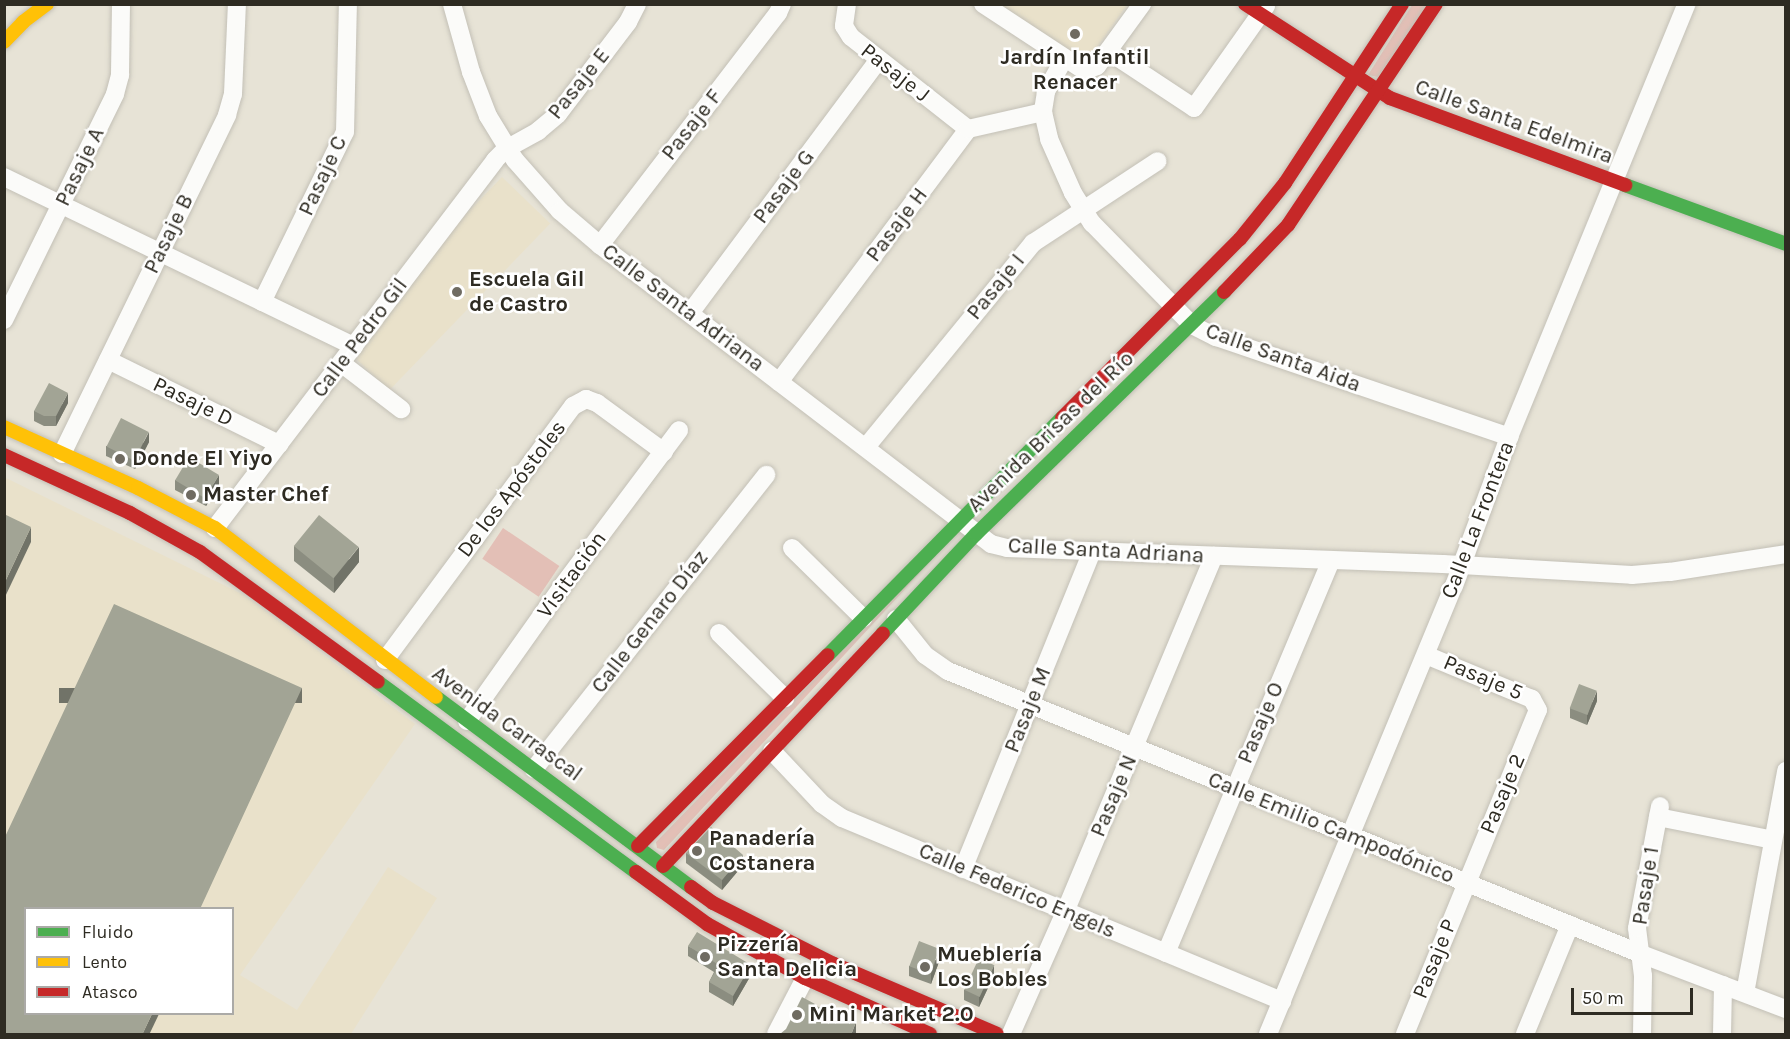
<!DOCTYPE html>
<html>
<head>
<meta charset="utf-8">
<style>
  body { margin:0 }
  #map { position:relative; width:1790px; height:1039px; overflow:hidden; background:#e7e3d6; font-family:Karla,sans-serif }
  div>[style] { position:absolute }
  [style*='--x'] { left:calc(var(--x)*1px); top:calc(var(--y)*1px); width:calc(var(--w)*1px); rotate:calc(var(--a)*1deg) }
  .built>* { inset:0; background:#e9e1ca; transform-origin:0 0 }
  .green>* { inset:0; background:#e3bfb6; transform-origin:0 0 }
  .roads { filter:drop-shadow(0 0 2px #c3c0b6) drop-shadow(0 0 2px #c3c0b6) }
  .street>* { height:18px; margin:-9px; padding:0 9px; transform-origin:9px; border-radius:9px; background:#fbfbf9 }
  .fast>* { height:14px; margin:-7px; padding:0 7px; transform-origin:7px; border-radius:7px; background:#4caf50 }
  .slow>* { height:14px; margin:-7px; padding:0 7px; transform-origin:7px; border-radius:7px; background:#ffc107 }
  .jam>* { height:14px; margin:-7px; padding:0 7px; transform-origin:7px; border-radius:7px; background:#c62828 }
  .wall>* { inset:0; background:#8b8d80 }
  .shaded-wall>* { inset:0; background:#717368; transform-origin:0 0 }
  .building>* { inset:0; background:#a2a495; transform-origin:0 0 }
  .dots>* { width:16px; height:16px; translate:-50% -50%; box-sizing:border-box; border:3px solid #fff; border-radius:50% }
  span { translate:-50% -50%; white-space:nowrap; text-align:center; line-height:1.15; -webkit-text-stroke:5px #fff; paint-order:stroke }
  .poi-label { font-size:22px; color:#2e2b22; font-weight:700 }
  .left { translate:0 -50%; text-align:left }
  .street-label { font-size:22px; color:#2e2b22 }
  .frame { position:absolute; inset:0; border:6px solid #2e2b22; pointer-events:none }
  .legend { position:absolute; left:24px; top:907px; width:210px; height:108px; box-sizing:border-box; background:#fff; border:2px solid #abaaa7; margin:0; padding:8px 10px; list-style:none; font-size:18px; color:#2e2b22 }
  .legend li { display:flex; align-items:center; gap:12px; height:30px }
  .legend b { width:30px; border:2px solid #abaaa7 }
  .scale { position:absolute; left:1571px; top:988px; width:122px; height:27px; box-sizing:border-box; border:3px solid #2e2b22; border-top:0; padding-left:8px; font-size:18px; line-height:21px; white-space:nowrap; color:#2e2b22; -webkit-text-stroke:4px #fff; paint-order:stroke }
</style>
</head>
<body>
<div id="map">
  <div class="built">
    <i style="clip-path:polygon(1002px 5px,1127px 5px,1085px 64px)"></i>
    <i style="left:502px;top:177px;width:67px;height:232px;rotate:44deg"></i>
    <i style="clip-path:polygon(evenodd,4px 477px,244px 595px,415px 724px,240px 975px,297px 1010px,388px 867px,437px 898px,351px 1034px,5px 1034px,4px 477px,26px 908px,232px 908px,232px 1014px,26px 1014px,26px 908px)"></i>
  </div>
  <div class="green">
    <i style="clip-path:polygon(1412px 5px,1427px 5px,1378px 77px,1368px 75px)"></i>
    <i style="left:503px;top:528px;width:68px;height:37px;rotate:34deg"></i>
    <i style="clip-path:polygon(954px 536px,664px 850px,657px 848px,656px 842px)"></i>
  </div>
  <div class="roads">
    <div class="street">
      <i style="--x:452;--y:4;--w:71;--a:74.4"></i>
      <i style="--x:471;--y:72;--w:47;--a:68.9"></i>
      <i style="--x:488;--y:116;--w:52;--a:58.5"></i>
      <i style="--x:515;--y:160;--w:68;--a:48.6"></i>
      <i style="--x:560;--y:211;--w:52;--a:40.4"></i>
      <i style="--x:600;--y:245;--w:492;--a:37.4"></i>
      <i style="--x:991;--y:544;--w:16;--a:14"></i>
      <i style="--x:1007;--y:548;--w:436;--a:2.1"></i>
      <i style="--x:1443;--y:564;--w:189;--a:3.3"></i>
      <i style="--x:1632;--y:575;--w:38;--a:-5"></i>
      <i style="--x:1670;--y:572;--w:117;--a:-8.8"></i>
      <i style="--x:847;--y:4;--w:22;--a:98"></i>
      <i style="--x:844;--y:26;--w:13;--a:58"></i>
      <i style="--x:851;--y:37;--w:149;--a:38.2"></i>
      <i style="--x:983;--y:4;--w:122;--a:33.3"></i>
      <i style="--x:1085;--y:71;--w:13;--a:-23"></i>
      <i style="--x:1097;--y:66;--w:77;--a:-54"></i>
      <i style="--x:1108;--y:51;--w:103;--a:33.5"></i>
      <i style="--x:1194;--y:108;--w:125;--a:-54.8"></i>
      <i style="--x:1064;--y:59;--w:38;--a:119"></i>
      <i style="--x:1046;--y:92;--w:20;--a:99"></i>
      <i style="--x:1043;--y:112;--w:28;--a:77"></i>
      <i style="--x:1049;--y:139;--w:59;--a:66"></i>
      <i style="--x:1073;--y:193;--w:36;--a:58"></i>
      <i style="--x:1092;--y:223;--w:143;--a:45.6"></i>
      <i style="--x:1192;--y:325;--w:27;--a:27"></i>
      <i style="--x:1216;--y:337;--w:310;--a:18.8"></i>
      <i style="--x:4;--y:177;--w:389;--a:25.8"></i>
      <i style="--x:600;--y:245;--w:292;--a:-52.5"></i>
      <i style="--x:778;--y:13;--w:10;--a:-66"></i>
      <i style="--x:262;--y:302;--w:189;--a:-64"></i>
      <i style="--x:345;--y:132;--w:128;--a:-88.7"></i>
      <i style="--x:690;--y:313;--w:314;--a:-53.3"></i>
      <i style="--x:4;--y:320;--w:252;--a:-63.8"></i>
      <i style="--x:115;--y:94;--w:20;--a:-75"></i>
      <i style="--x:120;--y:75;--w:71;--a:-89.2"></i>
      <i style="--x:108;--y:360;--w:191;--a:26.2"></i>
      <i style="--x:341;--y:363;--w:76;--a:37.5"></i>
      <i style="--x:779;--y:382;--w:316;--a:-53.2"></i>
      <i style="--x:968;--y:129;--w:77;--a:-12.8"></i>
      <i style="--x:866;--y:447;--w:264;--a:-50.7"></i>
      <i style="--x:1033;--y:243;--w:149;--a:-33.3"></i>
      <i style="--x:62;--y:454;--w:377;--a:-64"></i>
      <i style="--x:227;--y:115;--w:22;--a:-74"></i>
      <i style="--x:233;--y:94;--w:90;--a:-87.5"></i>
      <i style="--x:215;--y:528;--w:462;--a:-52.7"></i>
      <i style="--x:495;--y:160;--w:16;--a:-45"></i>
      <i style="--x:506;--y:149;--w:37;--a:-29"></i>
      <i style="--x:538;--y:131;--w:26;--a:-40"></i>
      <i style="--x:558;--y:114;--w:116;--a:-52.7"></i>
      <i style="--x:628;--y:22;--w:20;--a:-63"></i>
      <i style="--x:792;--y:548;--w:100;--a:44.6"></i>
      <i style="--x:896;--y:619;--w:46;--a:51.1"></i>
      <i style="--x:925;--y:655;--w:28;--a:35"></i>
      <i style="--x:948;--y:671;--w:749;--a:22.21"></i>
      <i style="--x:1641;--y:954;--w:155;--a:20.8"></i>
      <i style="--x:719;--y:633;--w:93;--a:44.6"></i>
      <i style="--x:385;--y:660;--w:316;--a:-53.5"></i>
      <i style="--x:573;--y:406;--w:15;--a:-28"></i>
      <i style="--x:586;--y:399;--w:12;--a:20"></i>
      <i style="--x:597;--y:403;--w:83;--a:36.2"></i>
      <i style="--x:467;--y:721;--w:163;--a:-54.7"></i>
      <i style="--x:561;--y:588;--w:197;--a:-53.2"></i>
      <i style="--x:772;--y:751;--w:73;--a:46.7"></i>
      <i style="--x:822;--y:804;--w:24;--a:35"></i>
      <i style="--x:842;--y:818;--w:477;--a:22.6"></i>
      <i style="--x:534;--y:769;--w:375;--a:-51.7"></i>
      <i style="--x:1658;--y:817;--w:117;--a:11.3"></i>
      <i style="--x:963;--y:869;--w:343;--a:-67.9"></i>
      <i style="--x:1166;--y:953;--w:426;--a:-67.2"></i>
      <i style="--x:1745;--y:993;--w:226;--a:-79.5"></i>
      <i style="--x:776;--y:1034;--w:63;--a:-62.6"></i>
      <i style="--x:1011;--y:1034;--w:133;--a:-66.1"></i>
      <i style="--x:1065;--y:912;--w:386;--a:-67.3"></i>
      <i style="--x:1268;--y:1034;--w:485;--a:-67.5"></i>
      <i style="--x:1454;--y:586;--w:159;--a:-69.7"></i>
      <i style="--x:1509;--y:437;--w:468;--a:-67.7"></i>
      <i style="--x:1405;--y:1034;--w:350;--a:-67.7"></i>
      <i style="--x:1538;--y:710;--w:13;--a:-119"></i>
      <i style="--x:1532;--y:699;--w:115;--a:-157.5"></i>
      <i style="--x:1525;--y:1034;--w:118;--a:-67.6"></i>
      <i style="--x:1642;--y:1034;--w:58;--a:-89"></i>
      <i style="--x:1643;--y:976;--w:48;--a:-97.1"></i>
      <i style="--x:1637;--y:928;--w:124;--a:-79.3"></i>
      <i style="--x:1722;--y:1034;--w:49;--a:-88.8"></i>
    </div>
    <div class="fast">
      <i style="--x:1625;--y:185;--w:171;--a:20.1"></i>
      <i style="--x:883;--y:633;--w:136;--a:-46.8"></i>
      <i style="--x:976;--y:534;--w:347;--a:-44.3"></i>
      <i style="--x:828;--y:655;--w:333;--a:-45.4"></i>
      <i style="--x:378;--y:682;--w:320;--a:36.4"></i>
      <i style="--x:436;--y:697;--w:318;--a:36.7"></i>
    </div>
    <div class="slow">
      <i style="--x:4;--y:42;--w:28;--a:-46"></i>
      <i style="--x:23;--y:22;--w:30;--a:-37"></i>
      <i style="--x:4;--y:427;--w:147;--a:24.5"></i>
      <i style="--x:138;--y:488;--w:87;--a:27.5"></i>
      <i style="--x:215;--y:528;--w:278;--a:37.4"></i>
    </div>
    <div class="jam">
      <i style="--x:1245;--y:4;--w:173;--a:33"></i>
      <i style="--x:1390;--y:98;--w:251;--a:20.3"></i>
      <i style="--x:1224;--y:292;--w:93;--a:-46.3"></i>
      <i style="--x:1288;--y:225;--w:266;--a:-56.2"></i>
      <i style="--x:1062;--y:418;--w:252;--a:-45.2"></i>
      <i style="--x:1240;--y:239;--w:72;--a:-51.2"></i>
      <i style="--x:1285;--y:183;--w:214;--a:-56.8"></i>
      <i style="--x:4;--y:455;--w:139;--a:24.7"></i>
      <i style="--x:130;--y:513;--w:80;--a:29.1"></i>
      <i style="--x:200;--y:552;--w:220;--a:36.1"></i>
      <i style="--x:638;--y:846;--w:269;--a:-45.2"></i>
      <i style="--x:663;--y:866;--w:320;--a:-46.6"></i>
      <i style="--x:636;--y:872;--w:88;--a:36.2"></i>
      <i style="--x:707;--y:924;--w:112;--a:28.9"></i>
      <i style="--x:805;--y:978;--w:137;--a:24.1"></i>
      <i style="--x:691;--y:887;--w:27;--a:36"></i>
      <i style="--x:713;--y:903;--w:136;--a:26.8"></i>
      <i style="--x:834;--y:964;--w:177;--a:23.2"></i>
    </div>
  </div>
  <div class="wall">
    <i style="clip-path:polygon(68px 403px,56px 426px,44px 426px,34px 421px,34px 411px)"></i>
    <i style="clip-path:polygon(149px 442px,135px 469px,106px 456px,106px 446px)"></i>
    <i style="clip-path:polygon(175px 480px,219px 485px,206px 506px,175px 490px)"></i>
    <i style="clip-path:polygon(294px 546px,359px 562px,334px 593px,294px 561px)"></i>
    <i style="clip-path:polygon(1597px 701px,1587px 725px,1570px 718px,1570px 708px)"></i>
    <i style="clip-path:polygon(686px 853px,743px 865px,722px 890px,686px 863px)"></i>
    <i style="clip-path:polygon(688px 946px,751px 975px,733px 1006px,709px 992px,709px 982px,714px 972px,688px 956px)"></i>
    <i style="clip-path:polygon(940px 959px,931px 984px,909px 976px,909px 966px)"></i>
    <i style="clip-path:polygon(994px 975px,979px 1007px,964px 1000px,964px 990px)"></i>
  </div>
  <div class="shaded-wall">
    <i style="clip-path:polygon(68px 393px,68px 403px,56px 426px,56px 416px)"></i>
    <i style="clip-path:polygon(149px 432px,149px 442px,135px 469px,135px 459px)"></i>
    <i style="clip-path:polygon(219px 475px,219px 485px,206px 506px,206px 496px)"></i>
    <i style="clip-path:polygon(31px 527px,31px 542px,4px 599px,4px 584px)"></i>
    <i style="clip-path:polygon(359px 547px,359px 562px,334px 593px,334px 578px)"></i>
    <i style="left:302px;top:688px;width:15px;height:243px;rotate:90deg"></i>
    <i style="clip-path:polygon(1597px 691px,1597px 701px,1587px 725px,1587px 715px)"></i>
    <i style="clip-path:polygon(743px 855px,743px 865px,722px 890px,722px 880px)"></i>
    <i style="clip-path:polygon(940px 949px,940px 959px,931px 984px,931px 974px)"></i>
    <i style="clip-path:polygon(751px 965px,751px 975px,733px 1006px,733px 996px)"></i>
    <i style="clip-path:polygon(994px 965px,994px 975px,979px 1007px,979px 997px)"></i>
    <i style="clip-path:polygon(152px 1014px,159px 1014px,149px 1035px,142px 1035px)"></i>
    <i style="clip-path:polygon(856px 1022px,856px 1033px,855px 1035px,851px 1035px)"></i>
  </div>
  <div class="building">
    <i style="clip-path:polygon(49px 383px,68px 393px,56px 416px,44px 416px,34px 411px)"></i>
    <i style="left:121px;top:418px;width:31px;height:32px;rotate:27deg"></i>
    <i style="left:189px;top:457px;width:35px;height:27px;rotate:31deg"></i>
    <i style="clip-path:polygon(4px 514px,31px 527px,4px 584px)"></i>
    <i style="left:319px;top:515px;width:51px;height:40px;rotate:39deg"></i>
    <i style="clip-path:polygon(114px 604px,302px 688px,200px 909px,26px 909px,26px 1014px,152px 1014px,142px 1035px,4px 1035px,4px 839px)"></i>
    <i style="left:1579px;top:684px;width:19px;height:26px;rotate:21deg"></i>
    <i style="clip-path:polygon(711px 827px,743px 855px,722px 880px,686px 853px)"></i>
    <i style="clip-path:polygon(697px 932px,751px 965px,733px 996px,709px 982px,719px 965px,688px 946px)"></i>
    <i style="left:919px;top:941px;width:22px;height:27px;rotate:21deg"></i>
    <i style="left:979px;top:958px;width:17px;height:35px;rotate:25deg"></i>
    <i style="clip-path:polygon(802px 997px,815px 1004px,814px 1005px,856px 1022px,851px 1035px,780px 1034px,786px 1029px)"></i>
  </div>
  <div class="dots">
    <i style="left:1075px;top:34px;background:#6f6b61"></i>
    <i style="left:457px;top:292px;background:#6f6b61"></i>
    <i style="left:120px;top:459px;background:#6f6b61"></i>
    <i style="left:191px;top:495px;background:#6f6b61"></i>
    <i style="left:697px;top:851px;background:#6f6b61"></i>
    <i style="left:705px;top:957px;background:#6f6b61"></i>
    <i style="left:925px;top:967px;background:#6f6b61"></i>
    <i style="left:797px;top:1015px;background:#6f6b61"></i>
  </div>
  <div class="poi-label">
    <span style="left:1075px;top:70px">Jardín Infantil<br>Renacer</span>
    <span class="left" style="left:469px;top:292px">Escuela Gil<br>de Castro</span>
    <span class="left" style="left:132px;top:459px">Donde El Yiyo</span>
    <span class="left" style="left:203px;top:495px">Master Chef</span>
    <span class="left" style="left:709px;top:851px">Panadería<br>Costanera</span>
    <span class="left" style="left:717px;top:957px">Pizzería<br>Santa Delicia</span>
    <span class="left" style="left:937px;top:967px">Mueblería<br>Los Bobles</span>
    <span class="left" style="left:809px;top:1015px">Mini Market 2.0</span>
  </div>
  <div class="street-label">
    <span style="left:895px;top:73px;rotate:38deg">Pasaje J</span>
    <span style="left:579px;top:84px;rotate:-51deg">Pasaje E</span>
    <span style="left:1514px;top:122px;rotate:20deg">Calle Santa Edelmira</span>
    <span style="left:692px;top:125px;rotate:-52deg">Pasaje F</span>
    <span style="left:80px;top:167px;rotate:-64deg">Pasaje A</span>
    <span style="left:323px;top:176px;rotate:-65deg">Pasaje C</span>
    <span style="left:784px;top:187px;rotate:-53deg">Pasaje G</span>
    <span style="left:897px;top:225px;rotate:-53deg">Pasaje H</span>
    <span style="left:169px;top:234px;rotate:-64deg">Pasaje B</span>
    <span style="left:996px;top:287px;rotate:-51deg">Pasaje I</span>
    <span style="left:683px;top:308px;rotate:37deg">Calle Santa Adriana</span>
    <span style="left:360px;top:338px;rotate:-53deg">Calle Pedro Gil</span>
    <span style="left:1283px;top:358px;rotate:20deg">Calle Santa Aida</span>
    <span style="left:193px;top:402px;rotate:26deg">Pasaje D</span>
    <span style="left:1051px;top:432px;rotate:-44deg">Avenida Brisas del Río</span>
    <span style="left:512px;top:489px;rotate:-53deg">De los Apóstoles</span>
    <span style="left:1478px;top:520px;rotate:-69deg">Calle La Frontera</span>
    <span style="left:1106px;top:551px;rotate:3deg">Calle Santa Adriana</span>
    <span style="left:572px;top:575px;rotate:-54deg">Visitación</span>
    <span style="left:650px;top:622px;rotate:-52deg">Calle Genaro Díaz</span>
    <span style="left:1483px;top:678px;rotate:23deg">Pasaje 5</span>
    <span style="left:1028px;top:710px;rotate:-68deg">Pasaje M</span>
    <span style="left:1261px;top:723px;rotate:-67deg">Pasaje O</span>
    <span style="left:507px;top:724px;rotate:36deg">Avenida Carrascal</span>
    <span style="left:1503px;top:794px;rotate:-67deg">Pasaje 2</span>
    <span style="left:1114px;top:796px;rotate:-67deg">Pasaje N</span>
    <span style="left:1331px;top:828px;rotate:22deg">Calle Emilio Campodónico</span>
    <span style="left:1646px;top:886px;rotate:-81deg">Pasaje 1</span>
    <span style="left:1017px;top:891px;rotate:23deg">Calle Federico Engels</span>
    <span style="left:1435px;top:959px;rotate:-68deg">Pasaje P</span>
  </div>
  <div class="frame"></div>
  <ul class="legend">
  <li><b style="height:8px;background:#4caf50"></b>Fluido</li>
  <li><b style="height:8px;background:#ffc107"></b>Lento</li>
  <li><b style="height:8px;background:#c62828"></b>Atasco</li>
  </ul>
  <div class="scale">50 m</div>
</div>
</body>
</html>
